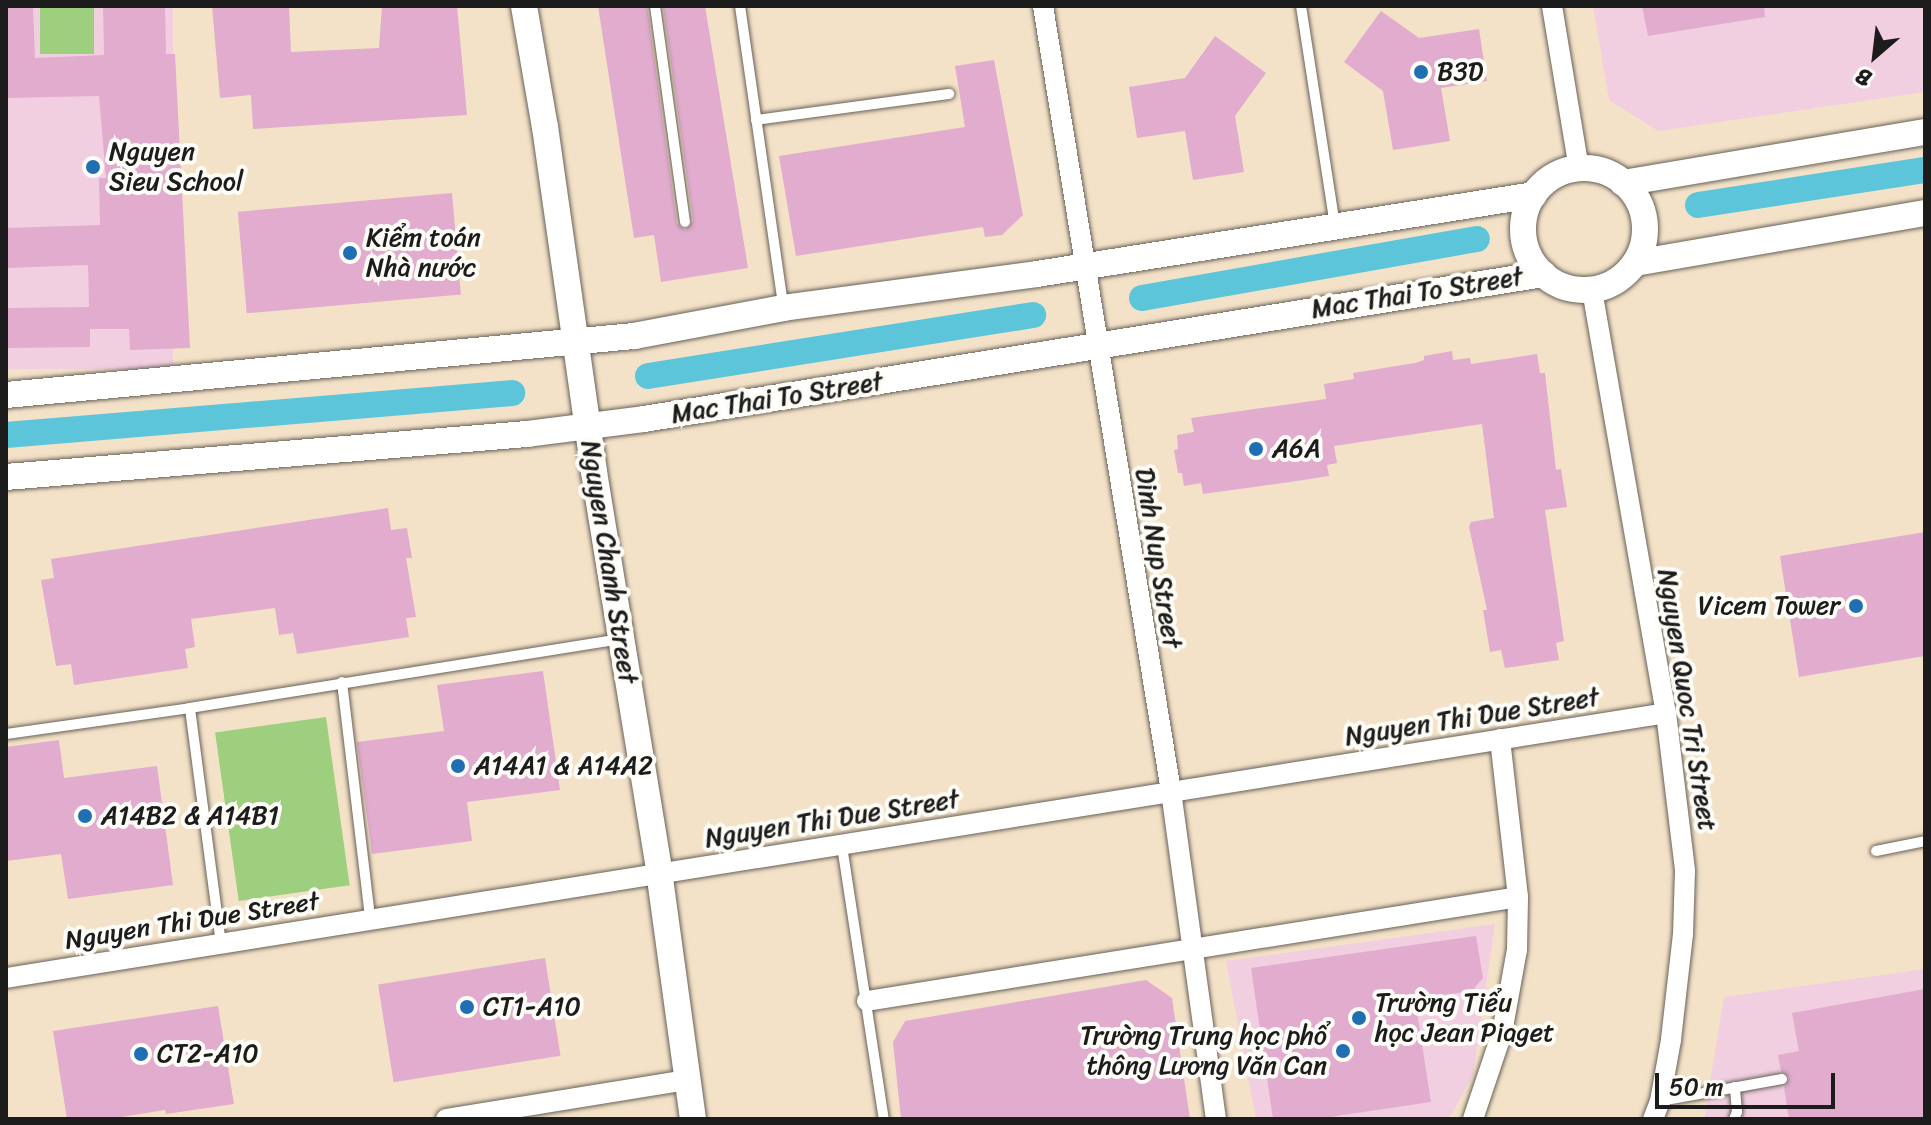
<!DOCTYPE html>
<html>
<head>
<meta charset="utf-8">
<style>
  body { margin:0 }
  #map { position:relative; width:1931px; height:1125px; overflow:hidden; background:#f4e2c8; font-family:Sriracha,sans-serif }
  div>[style] { position:absolute }
  [style*='--x'] { left:calc(var(--x)*1px); top:calc(var(--y)*1px); width:calc(var(--w)*1px); rotate:calc(var(--a)*1deg) }
  .built>* { inset:0; background:#f2cfe0; transform-origin:0 0 }
  .green>* { inset:0; background:#9ecf7f; transform-origin:0 0 }
  .canal>* { height:26px; margin:-13px; padding:0 13px; transform-origin:13px; border-radius:13px; background:#5dc5da }
  .building>* { inset:0; background:#e1accd; transform-origin:0 0 }
  .roads { filter:drop-shadow(0 0 2px #686158) drop-shadow(0 0 2px #686158) }
  .service>* { height:10px; margin:-5px; padding:0 5px; transform-origin:5px; border-radius:5px; background:#fff }
  .minor>* { height:20px; margin:-10px; padding:0 10px; transform-origin:10px; border-radius:10px; background:#fff }
  .tertiary>* { height:26px; margin:-13px; padding:0 13px; transform-origin:13px; border-radius:13px; background:#fff }
  .tertiary>.ring { margin:-13px; padding:0; box-sizing:content-box; background:none; border:26px solid #fff; border-radius:50% }
  .dots>* { width:22px; height:22px; translate:-50% -50%; box-sizing:border-box; border:4px solid #fdfcf7; border-radius:50% }
  span { translate:-50% -50%; white-space:nowrap; text-align:center; line-height:1.15; -webkit-text-stroke:8px #fdfcf7; paint-order:stroke }
  .poi-label { font-size:26px; color:#1c1c1c }
  .left { translate:0 -50%; text-align:left }
  .right { translate:-100% -50%; text-align:right }
  .street-label { font-size:26px; color:#1c1c1c }
  .frame { position:absolute; inset:0; border:8px solid #1c1c1c; pointer-events:none }
  .north { position:absolute; left:1835px; top:16px; width:80px; height:80px; -webkit-text-stroke:6px #fdfcf7; paint-order:stroke; rotate:208deg; font-size:22px; font-weight:700; line-height:32px; text-align:center; color:#1c1c1c }
  .north::after { content:''; display:block; margin:auto; width:28px; height:36px; background:#1c1c1c; clip-path:polygon(50% 0,100% 100%,50% 72%,0 100%) }
  .scale { position:absolute; left:1655px; top:1073px; width:180px; height:36px; box-sizing:border-box; border:4px solid #1c1c1c; border-top:0; padding-left:10px; font-size:24px; line-height:28px; white-space:nowrap; color:#1c1c1c; -webkit-text-stroke:6px #fdfcf7; paint-order:stroke }
</style>
</head>
<body>
<div id="map">
  <div class="built">
    <i style="left:6px;top:6px;width:167px;height:363px"></i>
    <i style="clip-path:polygon(1593px 6px,1925px 6px,1925px 92px,1658px 131px,1609px 100px)"></i>
    <i style="clip-path:polygon(1495px 924px,1473px 1075px,1449px 1119px,1256px 1119px,1226px 961px)"></i>
    <i style="clip-path:polygon(1925px 969px,1925px 1119px,1704px 1119px,1724px 997px)"></i>
  </div>
  <div class="green">
    <i style="left:40px;top:6px;width:54px;height:48px"></i>
    <i style="left:326px;top:717px;width:170px;height:112px;rotate:82deg"></i>
  </div>
  <div class="canal">
    <i style="--x:1698;--y:205;--w:230;--a:-8.8"></i>
    <i style="--x:1142;--y:298;--w:340;--a:-10"></i>
    <i style="--x:648;--y:376;--w:390;--a:-9"></i>
    <i style="--x:6;--y:435;--w:508;--a:-4.74"></i>
  </div>
  <div class="building">
    <i style="clip-path:polygon(6px 6px,33px 6px,35px 58px,104px 55px,103px 6px,165px 6px,166px 54px,175px 54px,190px 348px,130px 350px,129px 329px,90px 329px,90px 347px,6px 348px,6px 308px,89px 307px,88px 265px,6px 268px,6px 228px,100px 225px,99px 178px,106px 178px,99px 96px,6px 98px)"></i>
    <i style="clip-path:polygon(212px 6px,289px 6px,291px 52px,379px 48px,382px 6px,457px 6px,467px 115px,253px 129px,251px 95px,220px 98px)"></i>
    <i style="clip-path:polygon(598px 6px,647px 6px,677px 223px,685px 230px,693px 221px,663px 6px,705px 6px,748px 268px,661px 282px,654px 235px,634px 238px)"></i>
    <i style="clip-path:polygon(1642px 6px,1764px 6px,1765px 17px,1648px 36px)"></i>
    <i style="clip-path:polygon(1381px 11px,1419px 38px,1479px 29px,1487px 81px,1441px 88px,1450px 141px,1393px 150px,1383px 91px,1344px 62px)"></i>
    <i style="clip-path:polygon(1215px 36px,1266px 73px,1235px 116px,1244px 172px,1193px 180px,1185px 131px,1137px 138px,1129px 87px,1185px 78px)"></i>
    <i style="clip-path:polygon(994px 60px,1023px 215px,1002px 235px,985px 237px,983px 227px,796px 256px,779px 156px,965px 127px,955px 66px)"></i>
    <i style="left:452px;top:193px;width:102px;height:215px;rotate:85deg"></i>
    <i style="clip-path:polygon(1452px 351px,1453px 360px,1470px 358px,1471px 364px,1537px 354px,1540px 373px,1545px 373px,1556px 470px,1561px 469px,1567px 507px,1545px 510px,1564px 641px,1556px 643px,1559px 660px,1505px 668px,1501px 650px,1490px 652px,1483px 610px,1487px 610px,1469px 527px,1471px 522px,1494px 518px,1482px 424px,1334px 446px,1337px 463px,1327px 465px,1329px 476px,1290px 482px,1203px 494px,1201px 483px,1184px 486px,1182px 473px,1178px 473px,1174px 450px,1178px 449px,1177px 435px,1194px 432px,1191px 418px,1326px 399px,1324px 384px,1354px 379px,1353px 373px,1415px 363px,1424px 360px,1424px 356px)"></i>
    <i style="clip-path:polygon(388px 508px,391px 530px,407px 528px,412px 558px,406px 558px,416px 617px,406px 618px,409px 637px,297px 654px,293px 633px,279px 635px,275px 608px,191px 619px,195px 647px,185px 649px,188px 668px,74px 685px,71px 664px,56px 666px,41px 580px,54px 578px,51px 559px)"></i>
    <i style="clip-path:polygon(1925px 532px,1925px 656px,1799px 677px,1780px 556px)"></i>
    <i style="clip-path:polygon(543px 671px,560px 790px,467px 802px,472px 841px,372px 854px,357px 742px,444px 731px,437px 685px)"></i>
    <i style="clip-path:polygon(59px 740px,64px 778px,157px 766px,173px 885px,68px 899px,61px 854px,6px 861px,6px 747px)"></i>
    <i style="clip-path:polygon(1476px 936px,1483px 978px,1472px 991px,1415px 999px,1431px 1102px,1316px 1119px,1273px 1119px,1251px 968px)"></i>
    <i style="left:545px;top:958px;width:99px;height:169px;rotate:81deg"></i>
    <i style="clip-path:polygon(1146px 980px,1172px 998px,1190px 1119px,901px 1119px,893px 1042px,905px 1021px)"></i>
    <i style="clip-path:polygon(1925px 989px,1925px 1119px,1789px 1119px,1784px 1087px,1790px 1077px,1781px 1071px,1778px 1055px,1799px 1051px,1792px 1013px)"></i>
    <i style="clip-path:polygon(218px 1006px,234px 1104px,166px 1114px,165px 1110px,109px 1119px,67px 1119px,53px 1031px)"></i>
  </div>
  <div class="roads">
    <div class="service">
      <i style="--x:655;--y:6;--w:218;--a:82.1"></i>
      <i style="--x:740;--y:6;--w:303;--a:81.8"></i>
      <i style="--x:1301;--y:6;--w:222;--a:81.2"></i>
      <i style="--x:756;--y:120;--w:195;--a:-7.7"></i>
      <i style="--x:342;--y:682;--w:237;--a:83.2"></i>
      <i style="--x:6;--y:734;--w:186;--a:-8"></i>
      <i style="--x:842;--y:846;--w:276;--a:81.3"></i>
      <i style="--x:1876;--y:851;--w:50;--a:-11.5"></i>
      <i style="--x:221;--y:944;--w:238;--a:-97.5"></i>
      <i style="--x:190;--y:708;--w:436;--a:-9.1"></i>
      <i style="--x:1660;--y:1101;--w:124;--a:-10.2"></i>
      <i style="--x:1734;--y:1119;--w:8;--a:-67"></i>
      <i style="--x:1737;--y:1112;--w:25;--a:-95"></i>
    </div>
    <div class="minor">
      <i style="--x:1043;--y:6;--w:795;--a:80.74"></i>
      <i style="--x:1171;--y:791;--w:331;--a:82.2"></i>
      <i style="--x:1552;--y:6;--w:165;--a:80.6"></i>
      <i style="--x:1592;--y:290;--w:429;--a:80.1"></i>
      <i style="--x:1666;--y:713;--w:159;--a:83.1"></i>
      <i style="--x:1685;--y:871;--w:63;--a:91.8"></i>
      <i style="--x:1683;--y:934;--w:107;--a:96.5"></i>
      <i style="--x:1671;--y:1040;--w:62;--a:100.2"></i>
      <i style="--x:1660;--y:1101;--w:19;--a:111"></i>
      <i style="--x:6;--y:978;--w:1681;--a:-9.07"></i>
      <i style="--x:867;--y:1001;--w:659;--a:-9.08"></i>
      <i style="--x:446;--y:1119;--w:244;--a:-9.2"></i>
      <i style="--x:1473;--y:1119;--w:91;--a:-71.4"></i>
      <i style="--x:1502;--y:1033;--w:84;--a:-79.8"></i>
      <i style="--x:1517;--y:950;--w:53;--a:-88.9"></i>
      <i style="--x:1518;--y:897;--w:159;--a:-96.5"></i>
    </div>
    <div class="tertiary">
      <i style="--x:524;--y:6;--w:123;--a:80.2"></i>
      <i style="--x:545;--y:127;--w:348;--a:81.9"></i>
      <i style="--x:594;--y:472;--w:404;--a:80.7"></i>
      <i style="--x:659;--y:871;--w:250;--a:82.2"></i>
      <i class="ring" style="left:1523px;top:168px;width:96px;height:96px"></i>
      <i style="--x:1623;--y:183;--w:306;--a:-9.6"></i>
      <i style="--x:1635;--y:263;--w:294;--a:-9.8"></i>
      <i style="--x:6;--y:395;--w:631;--a:-5.37"></i>
      <i style="--x:634;--y:336;--w:152;--a:-10.6"></i>
      <i style="--x:783;--y:308;--w:256;--a:-7.6"></i>
      <i style="--x:1037;--y:274;--w:503;--a:-9.03"></i>
      <i style="--x:6;--y:477;--w:523;--a:-4.72"></i>
      <i style="--x:527;--y:434;--w:118;--a:-7.3"></i>
      <i style="--x:644;--y:419;--w:911;--a:-9.16"></i>
    </div>
  </div>
  <div class="dots">
    <i style="left:1421px;top:72px;background:#1f6fb2"></i>
    <i style="left:93px;top:167px;background:#1f6fb2"></i>
    <i style="left:350px;top:253px;background:#1f6fb2"></i>
    <i style="left:1256px;top:449px;background:#1f6fb2"></i>
    <i style="left:1856px;top:606px;background:#1f6fb2"></i>
    <i style="left:458px;top:766px;background:#1f6fb2"></i>
    <i style="left:85px;top:816px;background:#1f6fb2"></i>
    <i style="left:467px;top:1007px;background:#1f6fb2"></i>
    <i style="left:1359px;top:1018px;background:#1f6fb2"></i>
    <i style="left:1343px;top:1051px;background:#1f6fb2"></i>
    <i style="left:141px;top:1054px;background:#1f6fb2"></i>
  </div>
  <div class="poi-label">
    <span class="left" style="left:1437px;top:72px">B3D</span>
    <span class="left" style="left:109px;top:167px">Nguyen<br>Sieu School</span>
    <span class="left" style="left:366px;top:253px">Kiểm toán<br>Nhà nước</span>
    <span class="left" style="left:1272px;top:449px">A6A</span>
    <span class="right" style="left:1840px;top:606px">Vicem Tower</span>
    <span class="left" style="left:474px;top:766px">A14A1 &amp; A14A2</span>
    <span class="left" style="left:101px;top:816px">A14B2 &amp; A14B1</span>
    <span class="left" style="left:1375px;top:1018px">Trường Tiểu<br>học Jean Piaget</span>
    <span class="left" style="left:483px;top:1007px">CT1-A10</span>
    <span class="right" style="left:1327px;top:1051px">Trường Trung học phổ<br>thông Lương Văn Can</span>
    <span class="left" style="left:157px;top:1054px">CT2-A10</span>
  </div>
  <div class="street-label">
    <span style="left:1417px;top:293px;rotate:-9deg">Mac Thai To Street</span>
    <span style="left:777px;top:398px;rotate:-9deg">Mac Thai To Street</span>
    <span style="left:1158px;top:558px;rotate:81deg">Dinh Nup Street</span>
    <span style="left:609px;top:562px;rotate:81deg">Nguyen Chanh Street</span>
    <span style="left:1687px;top:700px;rotate:81deg">Nguyen Quoc Tri Street</span>
    <span style="left:1472px;top:717px;rotate:-9deg">Nguyen Thi Due Street</span>
    <span style="left:832px;top:819px;rotate:-9deg">Nguyen Thi Due Street</span>
    <span style="left:192px;top:921px;rotate:-9deg">Nguyen Thi Due Street</span>
  </div>
  <div class="frame"></div>
  <div class="north">B</div>
  <div class="scale">50 m</div>
</div>
</body>
</html>
